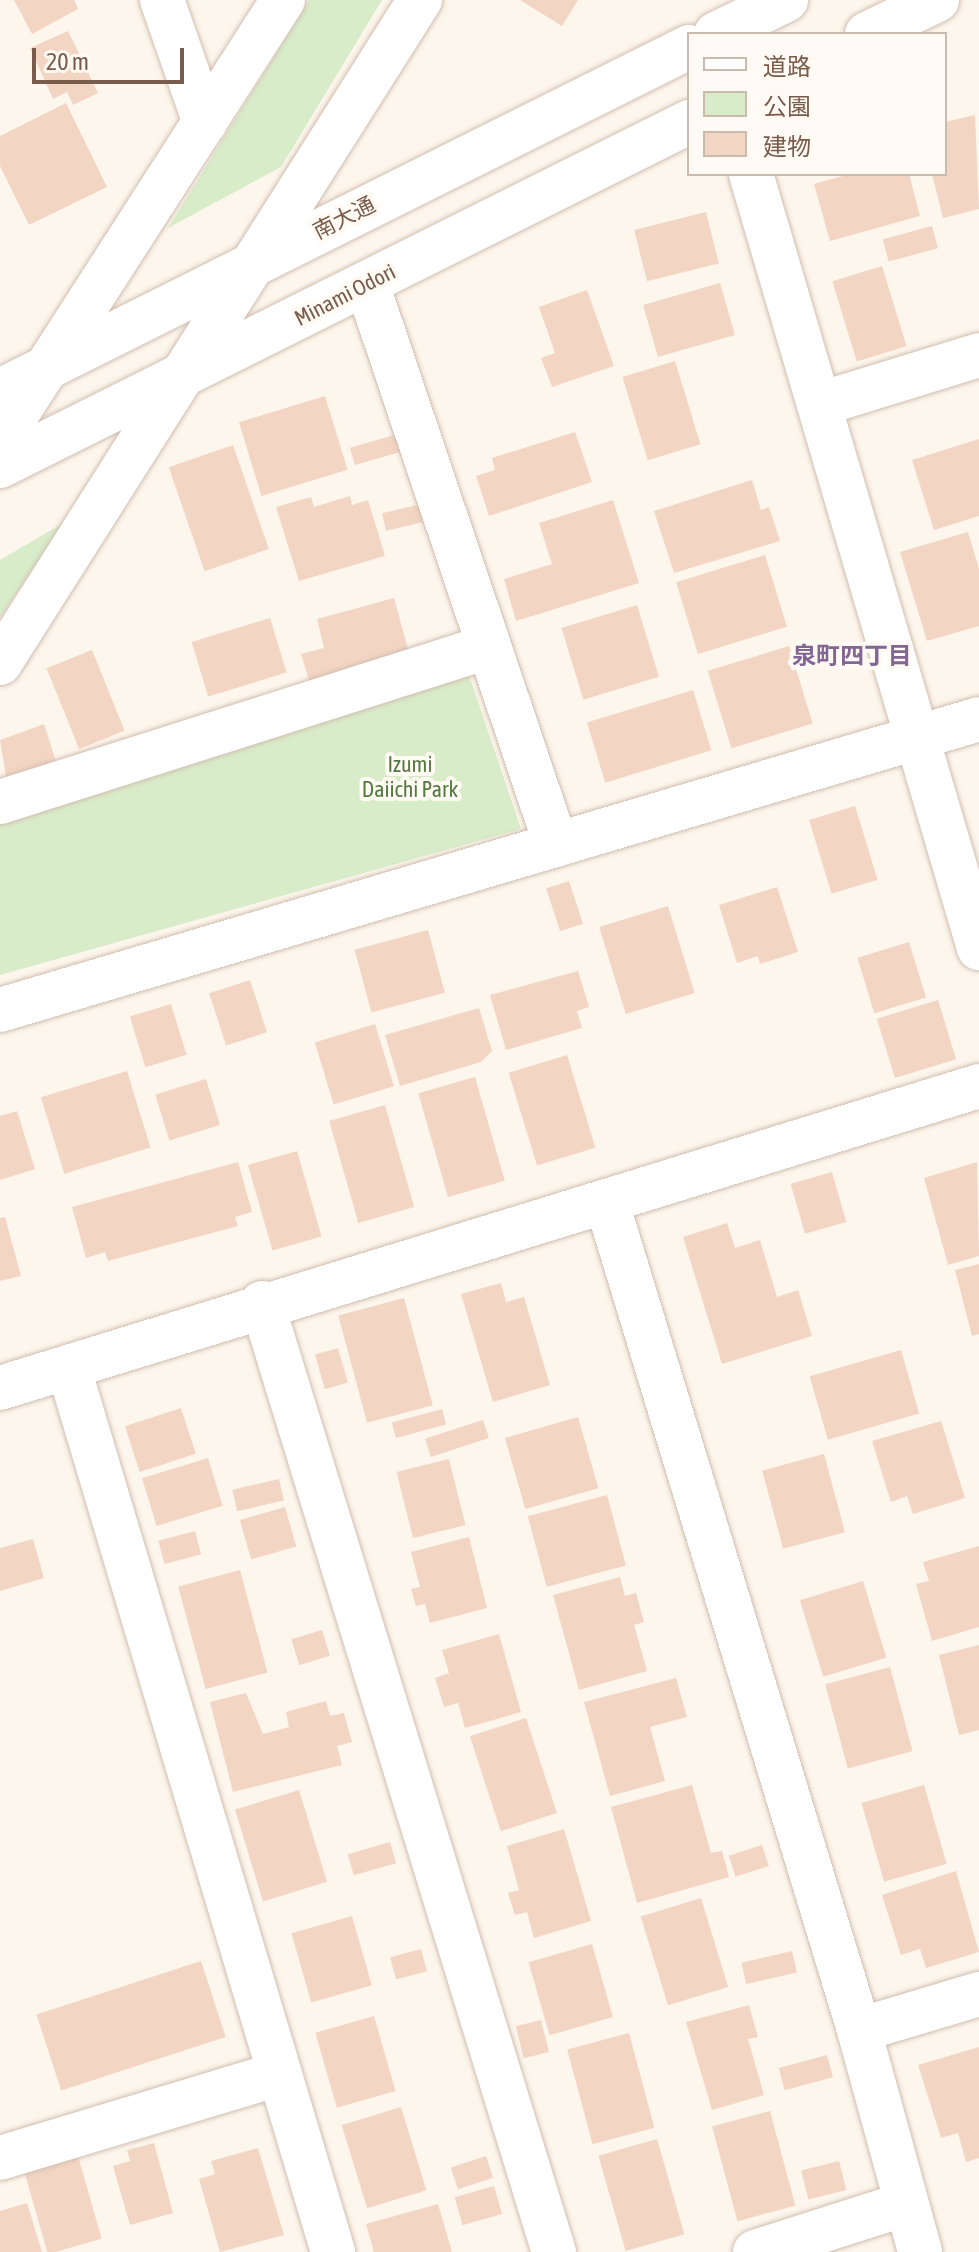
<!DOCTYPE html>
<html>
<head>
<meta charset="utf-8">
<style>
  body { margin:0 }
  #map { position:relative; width:979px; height:2252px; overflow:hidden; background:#fdf6ec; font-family:"Asap Condensed","Noto Sans JP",sans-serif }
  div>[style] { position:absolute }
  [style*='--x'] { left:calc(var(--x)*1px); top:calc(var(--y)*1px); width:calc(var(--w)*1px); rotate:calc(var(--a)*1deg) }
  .green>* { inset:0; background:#d8ecc9 }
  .building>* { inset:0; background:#f3d5c3; transform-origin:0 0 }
  .roads { filter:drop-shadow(0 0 2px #d1beb0) drop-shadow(0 0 2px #d1beb0) }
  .minor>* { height:44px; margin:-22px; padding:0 22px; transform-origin:22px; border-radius:22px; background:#fff }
  .tertiary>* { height:44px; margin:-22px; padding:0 22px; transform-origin:22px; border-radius:22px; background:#fff }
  span { translate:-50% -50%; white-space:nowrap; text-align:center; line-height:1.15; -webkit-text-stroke:8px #fffaf3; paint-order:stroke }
  .street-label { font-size:22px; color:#7a5c4d }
  .park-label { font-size:22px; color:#537a41 }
  .neighbourhood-label { font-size:24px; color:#846695; font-weight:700 }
  .legend { position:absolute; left:687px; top:32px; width:260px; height:144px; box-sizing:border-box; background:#fffaf3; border:2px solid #cabbb1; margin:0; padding:10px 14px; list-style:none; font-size:24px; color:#7a5c4d }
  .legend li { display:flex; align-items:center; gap:16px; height:40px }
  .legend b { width:40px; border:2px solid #cabbb1 }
  .scale { position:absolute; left:32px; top:48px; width:152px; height:36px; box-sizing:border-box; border:4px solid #7a5c4d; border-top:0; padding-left:10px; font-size:24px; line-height:28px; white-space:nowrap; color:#7a5c4d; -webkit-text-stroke:6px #fffaf3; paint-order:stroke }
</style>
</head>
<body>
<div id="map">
  <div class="green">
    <i style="clip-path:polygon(309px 0,382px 0,281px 167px,168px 228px)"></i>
    <i style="clip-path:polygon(65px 522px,0 617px,0 560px)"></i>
    <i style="clip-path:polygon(469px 675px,521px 829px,0 975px,0 822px)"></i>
  </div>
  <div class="building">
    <i style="clip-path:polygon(14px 0,74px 0,78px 9px,32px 34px)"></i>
    <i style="clip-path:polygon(520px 0,578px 0,562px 26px)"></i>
    <i style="clip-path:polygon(68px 31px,98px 93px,73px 105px,67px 92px,53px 99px,30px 48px)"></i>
    <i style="clip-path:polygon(66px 103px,107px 187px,29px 225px,0 166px,0 136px)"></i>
    <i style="clip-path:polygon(975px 115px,979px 209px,943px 218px,932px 174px,945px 174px,945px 122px)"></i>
    <i style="clip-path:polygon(850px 174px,909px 174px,920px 216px,830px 241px,814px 184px)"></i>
    <i style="left:706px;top:212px;width:53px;height:74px;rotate:76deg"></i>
    <i style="left:932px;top:226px;width:23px;height:51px;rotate:75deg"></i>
    <i style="left:882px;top:266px;width:84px;height:52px;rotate:73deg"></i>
    <i style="left:720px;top:283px;width:54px;height:80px;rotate:74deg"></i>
    <i style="clip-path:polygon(587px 290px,614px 366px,552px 387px,541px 358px,555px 353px,539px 307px)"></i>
    <i style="left:675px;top:361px;width:87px;height:55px;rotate:73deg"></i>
    <i style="left:325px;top:396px;width:77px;height:90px;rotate:73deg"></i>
    <i style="clip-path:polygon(575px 432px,592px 482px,489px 516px,476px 476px,495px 470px,492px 458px)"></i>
    <i style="left:398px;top:434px;width:18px;height:50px;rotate:74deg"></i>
    <i style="clip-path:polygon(979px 439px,979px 516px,934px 530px,912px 460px)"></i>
    <i style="left:233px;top:445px;width:110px;height:68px;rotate:71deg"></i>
    <i style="clip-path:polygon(752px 480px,761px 510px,769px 507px,780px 541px,674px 573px,654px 511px)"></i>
    <i style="clip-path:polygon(350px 496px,352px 505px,368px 500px,385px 556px,299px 581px,276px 507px,311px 497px,314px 507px)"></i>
    <i style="clip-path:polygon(613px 500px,639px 583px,516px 621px,504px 579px,552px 564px,539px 523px)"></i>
    <i style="left:422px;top:504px;width:18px;height:41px;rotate:77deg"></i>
    <i style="clip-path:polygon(968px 532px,979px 569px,979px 626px,927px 641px,900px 552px)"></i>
    <i style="left:765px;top:555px;width:75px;height:93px;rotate:73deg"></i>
    <i style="clip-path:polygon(394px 598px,410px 656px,310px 683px,301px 654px,324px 648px,317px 619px)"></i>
    <i style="left:637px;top:605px;width:75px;height:79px;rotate:73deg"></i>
    <i style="left:270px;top:618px;width:57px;height:82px;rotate:73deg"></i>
    <i style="left:789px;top:646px;width:81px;height:85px;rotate:73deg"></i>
    <i style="left:92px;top:650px;width:87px;height:49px;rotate:68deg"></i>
    <i style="left:693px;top:690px;width:63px;height:111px;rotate:73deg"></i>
    <i style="clip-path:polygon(44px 724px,57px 765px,7px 782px,0 740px)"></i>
    <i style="left:855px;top:806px;width:77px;height:48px;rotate:73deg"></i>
    <i style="left:569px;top:881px;width:45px;height:24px;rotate:72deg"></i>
    <i style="clip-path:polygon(777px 887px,798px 952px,760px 964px,758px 956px,737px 963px,719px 905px)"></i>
    <i style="left:668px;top:906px;width:91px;height:72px;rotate:73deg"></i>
    <i style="left:428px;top:930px;width:65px;height:76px;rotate:75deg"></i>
    <i style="left:909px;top:942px;width:58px;height:54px;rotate:73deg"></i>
    <i style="clip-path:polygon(578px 971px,589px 1007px,577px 1011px,582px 1028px,506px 1050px,490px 995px)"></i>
    <i style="left:250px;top:980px;width:55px;height:43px;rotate:72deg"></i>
    <i style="left:938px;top:1000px;width:62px;height:64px;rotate:73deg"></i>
    <i style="left:171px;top:1004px;width:53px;height:43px;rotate:73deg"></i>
    <i style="clip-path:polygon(479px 1008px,492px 1051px,481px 1062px,400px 1086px,385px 1035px)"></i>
    <i style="left:375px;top:1024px;width:65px;height:63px;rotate:73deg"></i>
    <i style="left:567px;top:1055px;width:97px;height:61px;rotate:73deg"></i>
    <i style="left:127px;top:1071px;width:80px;height:90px;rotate:73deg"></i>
    <i style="left:475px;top:1077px;width:108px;height:59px;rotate:74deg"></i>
    <i style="left:206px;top:1079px;width:48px;height:53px;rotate:73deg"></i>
    <i style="left:385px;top:1105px;width:106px;height:58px;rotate:74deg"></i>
    <i style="clip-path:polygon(17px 1111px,35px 1169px,0 1180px,0 1116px)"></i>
    <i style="left:297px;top:1151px;width:89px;height:51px;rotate:74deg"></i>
    <i style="clip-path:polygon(238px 1162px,252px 1212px,235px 1217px,238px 1226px,108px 1261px,105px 1252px,86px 1258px,72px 1207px)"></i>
    <i style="clip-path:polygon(977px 1162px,979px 1256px,948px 1265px,924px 1178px)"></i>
    <i style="left:832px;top:1172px;width:52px;height:43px;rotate:74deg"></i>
    <i style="clip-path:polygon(5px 1217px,21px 1276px,0 1281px,0 1218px)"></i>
    <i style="clip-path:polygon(727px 1223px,735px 1248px,760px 1240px,777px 1297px,798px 1290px,812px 1336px,722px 1364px,683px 1237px)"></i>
    <i style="clip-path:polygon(979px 1264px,979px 1334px,972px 1336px,955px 1270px)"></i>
    <i style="clip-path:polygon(501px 1283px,506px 1302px,524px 1297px,550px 1385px,493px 1402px,461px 1294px)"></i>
    <i style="left:404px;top:1298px;width:111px;height:68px;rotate:75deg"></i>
    <i style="left:338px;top:1348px;width:36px;height:24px;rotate:74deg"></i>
    <i style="left:901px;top:1350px;width:66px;height:95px;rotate:74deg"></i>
    <i style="left:181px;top:1408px;width:48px;height:59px;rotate:72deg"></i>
    <i style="left:442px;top:1409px;width:16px;height:52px;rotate:75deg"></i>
    <i style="left:578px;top:1417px;width:74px;height:76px;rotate:74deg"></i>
    <i style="left:483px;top:1420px;width:19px;height:61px;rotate:72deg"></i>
    <i style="clip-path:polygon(941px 1421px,965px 1498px,913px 1514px,907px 1496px,891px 1502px,872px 1441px)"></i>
    <i style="left:824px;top:1454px;width:81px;height:64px;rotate:75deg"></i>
    <i style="left:208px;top:1458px;width:50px;height:69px;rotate:73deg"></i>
    <i style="left:449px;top:1459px;width:68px;height:54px;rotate:76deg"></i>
    <i style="left:279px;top:1479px;width:22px;height:48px;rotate:77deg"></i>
    <i style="left:607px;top:1495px;width:73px;height:82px;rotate:75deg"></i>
    <i style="left:285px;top:1507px;width:41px;height:47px;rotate:74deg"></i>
    <i style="left:195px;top:1531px;width:24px;height:38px;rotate:75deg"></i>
    <i style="clip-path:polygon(469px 1537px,487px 1608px,430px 1623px,425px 1604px,416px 1606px,411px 1589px,420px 1587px,411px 1552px)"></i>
    <i style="clip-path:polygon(33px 1539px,44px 1578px,0 1591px,0 1548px)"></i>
    <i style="clip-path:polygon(979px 1546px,979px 1627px,932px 1641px,916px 1584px,929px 1581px,923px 1562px)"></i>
    <i style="left:240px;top:1570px;width:106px;height:64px;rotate:75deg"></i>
    <i style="clip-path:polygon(620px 1577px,625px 1596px,636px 1593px,644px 1622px,634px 1625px,647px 1671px,579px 1690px,553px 1595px)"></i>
    <i style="left:863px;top:1581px;width:80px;height:66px;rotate:73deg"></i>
    <i style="left:322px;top:1630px;width:27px;height:32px;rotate:73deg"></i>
    <i style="clip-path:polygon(499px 1634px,521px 1712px,465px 1728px,458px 1703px,444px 1707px,435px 1678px,449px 1673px,442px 1650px)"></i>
    <i style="clip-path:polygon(979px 1645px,979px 1730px,959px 1735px,939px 1655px)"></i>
    <i style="left:890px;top:1667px;width:87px;height:67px;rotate:75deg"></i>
    <i style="clip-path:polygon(676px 1678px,687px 1717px,650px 1727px,665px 1781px,610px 1796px,584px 1702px)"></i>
    <i style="clip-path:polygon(246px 1693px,263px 1734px,289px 1727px,286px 1712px,326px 1701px,330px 1716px,344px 1713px,352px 1742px,337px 1746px,342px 1765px,233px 1792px,210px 1702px)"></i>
    <i style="left:526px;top:1718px;width:100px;height:59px;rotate:72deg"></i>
    <i style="clip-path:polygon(692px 1785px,711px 1853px,722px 1851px,729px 1877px,637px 1903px,611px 1807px)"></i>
    <i style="left:924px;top:1785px;width:82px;height:65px;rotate:74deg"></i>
    <i style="left:299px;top:1790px;width:96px;height:67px;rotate:73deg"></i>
    <i style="clip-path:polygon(564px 1829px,591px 1921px,534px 1938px,527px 1912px,515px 1915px,508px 1893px,519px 1890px,507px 1846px)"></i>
    <i style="left:390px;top:1842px;width:22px;height:44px;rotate:74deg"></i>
    <i style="left:762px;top:1845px;width:22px;height:35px;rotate:72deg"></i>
    <i style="clip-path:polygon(956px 1871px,979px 1952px,926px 1968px,920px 1949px,901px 1955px,882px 1895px)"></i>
    <i style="left:701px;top:1898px;width:93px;height:63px;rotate:73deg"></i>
    <i style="left:352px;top:1916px;width:72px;height:63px;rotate:74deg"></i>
    <i style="left:592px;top:1944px;width:76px;height:66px;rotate:74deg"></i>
    <i style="left:421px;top:1949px;width:23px;height:32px;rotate:75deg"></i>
    <i style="left:792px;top:1951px;width:22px;height:52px;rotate:77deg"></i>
    <i style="left:201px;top:1961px;width:80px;height:173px;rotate:72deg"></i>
    <i style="clip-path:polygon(749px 2005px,758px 2037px,748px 2039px,764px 2095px,712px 2110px,686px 2022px)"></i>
    <i style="left:374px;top:2016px;width:78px;height:61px;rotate:74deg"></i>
    <i style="left:541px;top:2020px;width:33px;height:26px;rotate:76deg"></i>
    <i style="left:629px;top:2033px;width:98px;height:64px;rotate:75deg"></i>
    <i style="clip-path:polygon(979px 2047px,979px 2158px,966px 2162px,958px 2133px,941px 2138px,918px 2065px)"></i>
    <i style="left:827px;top:2055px;width:23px;height:50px;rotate:75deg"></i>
    <i style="left:401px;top:2107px;width:87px;height:62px;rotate:73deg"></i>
    <i style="left:770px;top:2111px;width:98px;height:60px;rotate:75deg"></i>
    <i style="left:657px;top:2139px;width:99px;height:61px;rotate:74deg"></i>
    <i style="clip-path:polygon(154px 2143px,173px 2213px,130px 2225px,113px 2166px,130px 2161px,127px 2150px)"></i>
    <i style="clip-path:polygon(258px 2148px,284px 2235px,220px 2252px,199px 2179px,215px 2174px,211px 2161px)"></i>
    <i style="left:78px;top:2156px;width:86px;height:56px;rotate:74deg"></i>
    <i style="left:486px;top:2156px;width:23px;height:37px;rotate:72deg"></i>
    <i style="left:839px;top:2161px;width:30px;height:39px;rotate:76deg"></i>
    <i style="left:494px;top:2186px;width:29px;height:41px;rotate:74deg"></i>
    <i style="clip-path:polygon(27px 2203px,42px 2252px,0 2252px,0 2211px)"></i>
    <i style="clip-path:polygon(438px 2204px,452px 2252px,374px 2252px,366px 2224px)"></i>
  </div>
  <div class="roads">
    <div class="minor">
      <i style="--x:162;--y:0;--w:130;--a:70.7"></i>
      <i style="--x:751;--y:174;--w:807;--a:73.59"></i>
      <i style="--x:367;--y:284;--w:592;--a:71.38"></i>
      <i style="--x:820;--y:404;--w:166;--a:-17.1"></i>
      <i style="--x:0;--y:440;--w:523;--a:-57.25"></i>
      <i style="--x:0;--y:663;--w:785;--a:-57.65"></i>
      <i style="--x:0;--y:802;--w:511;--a:-17.65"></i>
      <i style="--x:0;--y:1010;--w:1021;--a:-16.55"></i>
      <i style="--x:607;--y:1203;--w:865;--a:73.05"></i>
      <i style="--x:859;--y:2030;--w:230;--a:74.6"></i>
      <i style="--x:262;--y:1303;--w:993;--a:72.9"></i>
      <i style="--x:69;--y:1369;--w:922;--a:73.35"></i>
      <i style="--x:0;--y:1388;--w:1025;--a:-17.14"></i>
      <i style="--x:859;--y:2030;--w:125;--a:-16.7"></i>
      <i style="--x:0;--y:2158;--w:290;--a:-16.8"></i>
      <i style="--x:755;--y:2252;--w:157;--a:-17.7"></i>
    </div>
    <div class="tertiary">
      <i style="--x:716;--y:34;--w:78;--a:-25.9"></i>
      <i style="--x:867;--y:34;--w:78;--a:-25.9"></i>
      <i style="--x:0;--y:391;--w:770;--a:-26.53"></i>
      <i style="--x:0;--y:466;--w:770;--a:-26.53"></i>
    </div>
  </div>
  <div class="street-label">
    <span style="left:344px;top:218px;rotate:-27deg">南大通</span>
    <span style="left:345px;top:295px;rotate:-27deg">Minami Odori</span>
  </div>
  <div class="park-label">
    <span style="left:410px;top:777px">Izumi<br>Daiichi Park</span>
  </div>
  <div class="neighbourhood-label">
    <span style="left:852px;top:656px">泉町四丁目</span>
  </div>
  <ul class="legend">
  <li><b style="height:10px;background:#fff"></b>道路</li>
  <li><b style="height:22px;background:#d8ecc9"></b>公園</li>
  <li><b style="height:22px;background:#f3d5c3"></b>建物</li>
  </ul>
  <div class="scale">20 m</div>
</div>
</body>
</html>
